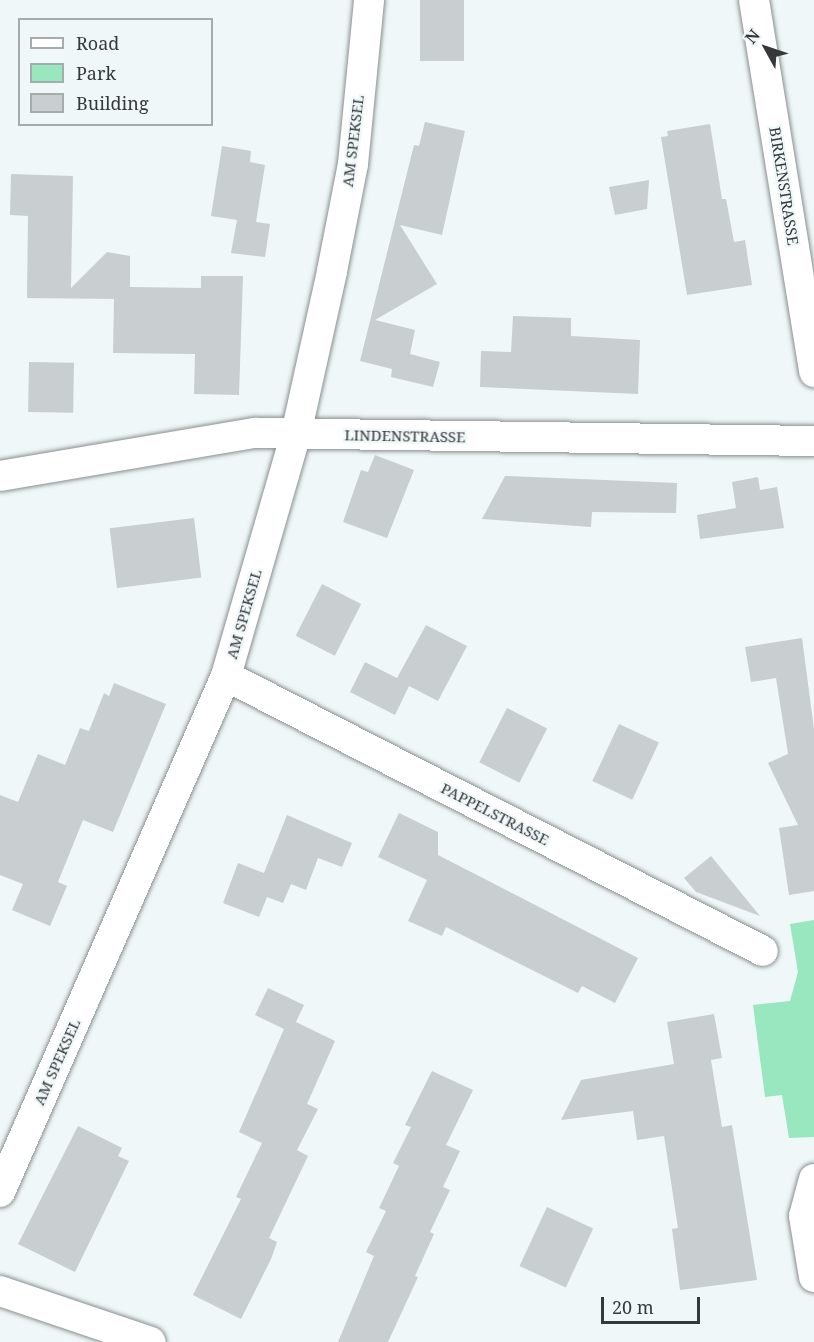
<!DOCTYPE html>
<html>
<head>
<meta charset="utf-8">
<style>
  body { margin:0 }
  #map { position:relative; width:814px; height:1342px; overflow:hidden; background:#f0f7f8; font-family:"Noto Serif",serif }
  div>[style] { position:absolute }
  [style*='--x'] { left:calc(var(--x)*1px); top:calc(var(--y)*1px); width:calc(var(--w)*1px); rotate:calc(var(--a)*1deg) }
  .green>* { inset:0; background:#98e7be }
  .building>* { inset:0; background:#c9ced1; transform-origin:0 0 }
  .roads { filter:drop-shadow(0 0 2px #898f90) drop-shadow(0 0 2px #898f90) }
  .minor>* { height:30px; margin:-15px; padding:0 15px; transform-origin:15px; border-radius:15px; background:#fff }
  span { translate:-50% -50%; white-space:nowrap; text-align:center; line-height:1.15; -webkit-text-stroke:4.5px #f0f7f8; paint-order:stroke }
  .street-label { font-size:15px; color:#363939 }
  .legend { position:absolute; left:18px; top:18px; width:195px; height:108px; box-sizing:border-box; background:#f0f7f8; border:2px solid #a6abac; margin:0; padding:8px 10px; list-style:none; font-size:18px; color:#363939 }
  .legend li { display:flex; align-items:center; gap:12px; height:30px }
  .legend b { width:30px; border:2px solid #a6abac }
  .north { position:absolute; left:736px; top:18px; width:60px; height:60px; -webkit-text-stroke:4px #f0f7f8; paint-order:stroke; rotate:310deg; font-size:16px; font-weight:700; line-height:24px; text-align:center; color:#363939 }
  .north::after { content:''; display:block; margin:auto; width:21px; height:27px; background:#363939; clip-path:polygon(50% 0,100% 100%,50% 72%,0 100%) }
  .scale { position:absolute; left:601px; top:1297px; width:99px; height:27px; box-sizing:border-box; border:3px solid #363939; border-top:0; padding-left:8px; font-size:18px; line-height:21px; white-space:nowrap; color:#363939; -webkit-text-stroke:4px #f0f7f8; paint-order:stroke }
</style>
</head>
<body>
<div id="map">
  <div class="green">
    <i style="clip-path:polygon(814px 920px,814px 1137px,789px 1138px,782px 1095px,765px 1097px,753px 1005px,790px 1001px,798px 972px,790px 924px)"></i>
  </div>
  <div class="building">
    <i style="left:420px;top:0;width:44px;height:61px"></i>
    <i style="clip-path:polygon(425px 122px,465px 131px,442px 235px,400px 225px,437px 284px,375px 320px,415px 330px,410px 354px,440px 362px,433px 387px,391px 377px,392px 369px,360px 361px,414px 145px,419px 146px)"></i>
    <i style="clip-path:polygon(710px 124px,722px 199px,726px 199px,734px 242px,745px 240px,752px 285px,687px 295px,661px 137px,668px 136px,667px 131px)"></i>
    <i style="clip-path:polygon(222px 146px,251px 151px,250px 162px,265px 165px,256px 222px,270px 224px,265px 257px,231px 253px,237px 220px,211px 216px)"></i>
    <i style="clip-path:polygon(11px 174px,73px 176px,71px 288px,107px 252px,130px 256px,130px 287px,201px 288px,201px 276px,243px 276px,239px 395px,194px 394px,195px 354px,113px 353px,114px 299px,27px 298px,28px 216px,10px 215px)"></i>
    <i style="clip-path:polygon(649px 180px,647px 209px,615px 215px,609px 187px)"></i>
    <i style="clip-path:polygon(513px 316px,571px 318px,571px 336px,640px 340px,638px 394px,480px 387px,481px 351px,511px 352px)"></i>
    <i style="left:29px;top:362px;width:45px;height:50px;rotate:1deg"></i>
    <i style="clip-path:polygon(375px 455px,414px 470px,387px 538px,343px 522px,361px 470px,368px 472px)"></i>
    <i style="clip-path:polygon(505px 476px,677px 483px,676px 513px,592px 512px,591px 527px,482px 519px)"></i>
    <i style="clip-path:polygon(758px 477px,760px 490px,777px 487px,784px 528px,700px 539px,697px 515px,736px 508px,732px 482px)"></i>
    <i style="left:194px;top:518px;width:60px;height:85px;rotate:83deg"></i>
    <i style="left:322px;top:584px;width:44px;height:58px;rotate:27deg"></i>
    <i style="clip-path:polygon(426px 625px,467px 646px,438px 701px,409px 686px,395px 715px,350px 692px,365px 662px,397px 678px)"></i>
    <i style="clip-path:polygon(802px 638px,814px 729px,814px 891px,789px 895px,779px 828px,798px 825px,768px 763px,788px 754px,776px 678px,751px 682px,745px 647px)"></i>
    <i style="clip-path:polygon(114px 683px,166px 704px,113px 832px,83px 820px,58px 882px,67px 886px,50px 926px,12px 910px,23px 884px,0 875px,0 795px,18px 802px,38px 754px,65px 765px,80px 728px,89px 731px,104px 693px,109px 696px)"></i>
    <i style="left:507px;top:708px;width:45px;height:61px;rotate:27deg"></i>
    <i style="left:619px;top:724px;width:44px;height:63px;rotate:25deg"></i>
    <i style="clip-path:polygon(399px 813px,438px 832px,438px 855px,638px 958px,615px 1003px,582px 986px,578px 993px,446px 927px,442px 936px,408px 921px,427px 880px,378px 857px)"></i>
    <i style="clip-path:polygon(287px 815px,352px 843px,342px 867px,318px 858px,306px 890px,291px 884px,283px 903px,267px 897px,259px 917px,223px 903px,238px 863px,264px 873px)"></i>
    <i style="clip-path:polygon(711px 856px,760px 916px,696px 892px,684px 878px)"></i>
    <i style="clip-path:polygon(268px 988px,304px 1005px,296px 1022px,335px 1041px,307px 1104px,318px 1109px,297px 1150px,308px 1156px,269px 1238px,277px 1242px,271px 1259px,241px 1319px,193px 1295px,241px 1199px,236px 1197px,262px 1143px,239px 1132px,284px 1029px,255px 1015px)"></i>
    <i style="clip-path:polygon(714px 1014px,722px 1058px,711px 1060px,722px 1127px,732px 1125px,757px 1280px,680px 1290px,672px 1229px,678px 1228px,664px 1136px,637px 1140px,633px 1111px,561px 1120px,581px 1080px,674px 1064px,667px 1022px)"></i>
    <i style="clip-path:polygon(432px 1071px,473px 1090px,446px 1145px,460px 1151px,443px 1187px,450px 1190px,430px 1232px,434px 1234px,415px 1276px,418px 1277px,388px 1342px,338px 1342px,374px 1256px,366px 1252px,386px 1211px,379px 1208px,399px 1166px,393px 1163px,411px 1127px,405px 1125px)"></i>
    <i style="clip-path:polygon(78px 1126px,122px 1148px,118px 1156px,129px 1161px,75px 1272px,18px 1244px)"></i>
    <i style="left:547px;top:1207px;width:51px;height:65px;rotate:25deg"></i>
  </div>
  <div class="roads">
    <div class="minor">
      <i style="--x:754;--y:0;--w:377;--a:80.8"></i>
      <i style="--x:0;--y:476;--w:259;--a:-9.6"></i>
      <i style="--x:255;--y:433;--w:559;--a:0.82"></i>
      <i style="--x:226;--y:676;--w:603;--a:27.12"></i>
      <i style="--x:814;--y:1179;--w:38;--a:105"></i>
      <i style="--x:804;--y:1216;--w:62;--a:80.7"></i>
      <i style="--x:0;--y:1192;--w:563;--a:-66.35"></i>
      <i style="--x:226;--y:676;--w:252;--a:-73.9"></i>
      <i style="--x:296;--y:434;--w:167;--a:-77.5"></i>
      <i style="--x:332;--y:271;--w:109;--a:-78.9"></i>
      <i style="--x:353;--y:164;--w:165;--a:-84.4"></i>
      <i style="--x:0;--y:1291;--w:159;--a:18.7"></i>
    </div>
  </div>
  <div class="street-label">
    <span style="left:353px;top:141px;rotate:-83deg">AM SPEKSEL</span>
    <span style="left:784px;top:186px;rotate:81deg">BIRKENSTRASSE</span>
    <span style="left:405px;top:436px;rotate:1deg">LINDENSTRASSE</span>
    <span style="left:244px;top:614px;rotate:-74deg">AM SPEKSEL</span>
    <span style="left:495px;top:814px;rotate:27deg">PAPPELSTRASSE</span>
    <span style="left:57px;top:1062px;rotate:-66deg">AM SPEKSEL</span>
  </div>
  <ul class="legend">
  <li><b style="height:8px;background:#fff"></b>Road</li>
  <li><b style="height:16px;background:#98e7be"></b>Park</li>
  <li><b style="height:16px;background:#c9ced1"></b>Building</li>
  </ul>
  <div class="north">N</div>
  <div class="scale">20 m</div>
</div>
</body>
</html>
